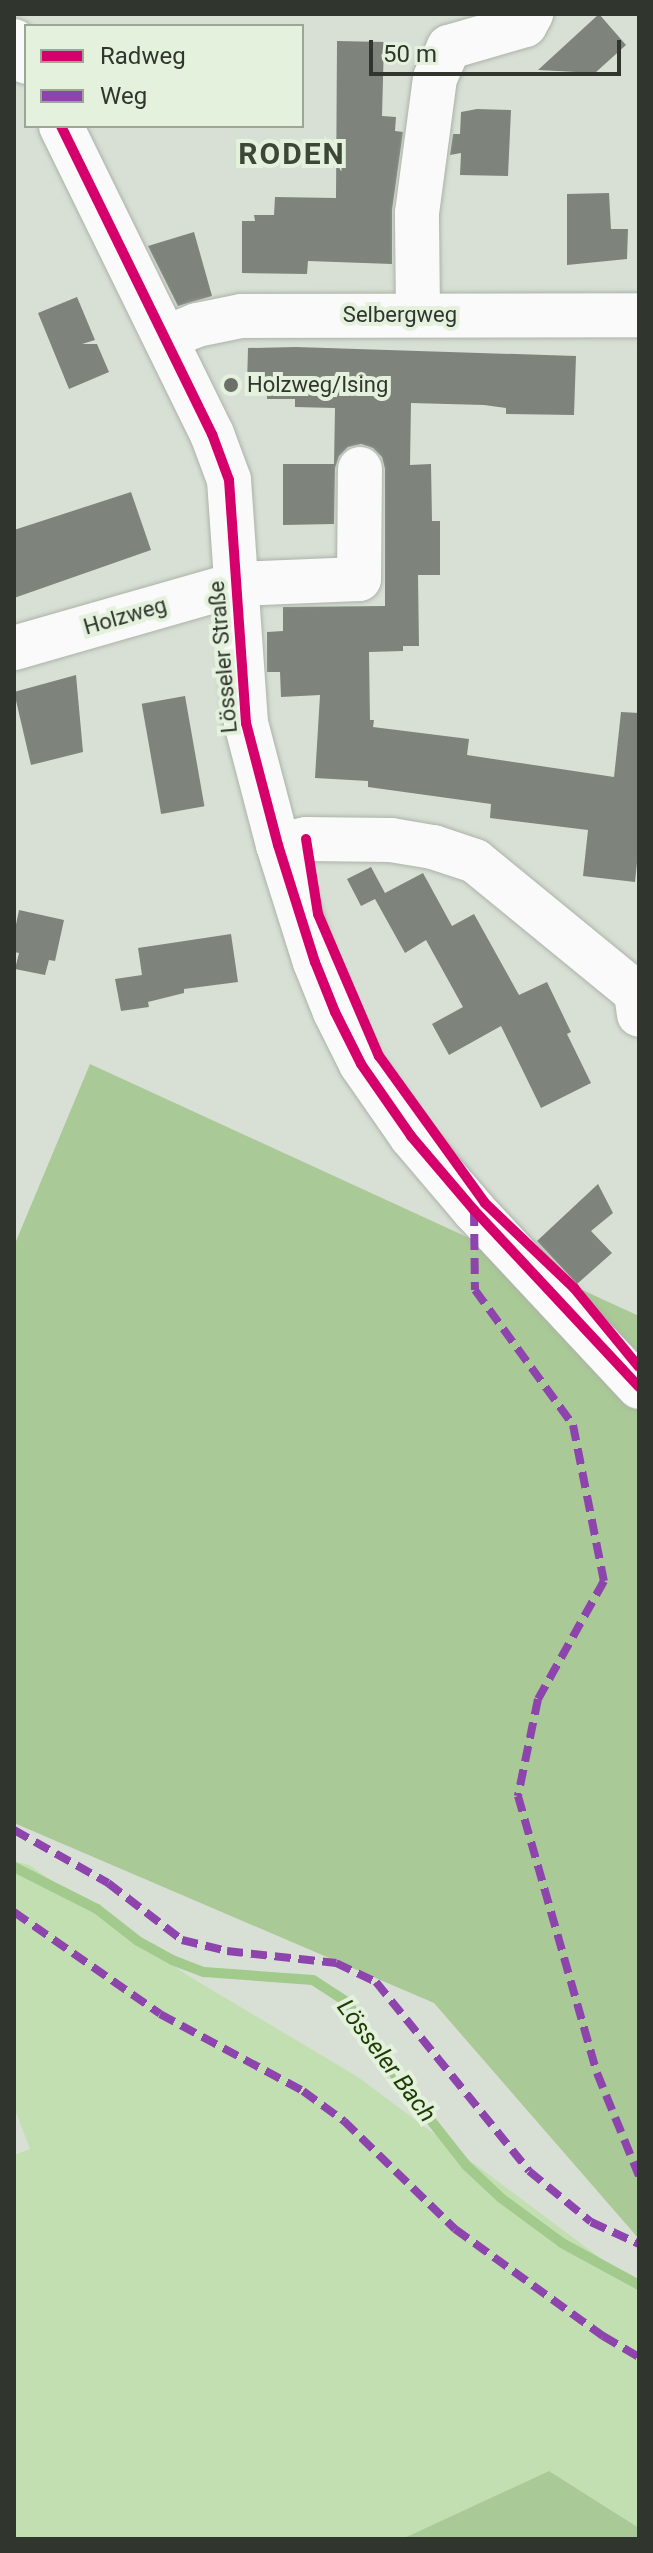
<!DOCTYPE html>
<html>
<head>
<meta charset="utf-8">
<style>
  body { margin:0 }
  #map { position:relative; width:653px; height:2553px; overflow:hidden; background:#d8e0d5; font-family:Roboto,sans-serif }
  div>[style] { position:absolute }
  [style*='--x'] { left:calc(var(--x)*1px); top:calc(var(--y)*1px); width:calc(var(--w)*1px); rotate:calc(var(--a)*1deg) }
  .green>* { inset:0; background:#c1dfb1 }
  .forest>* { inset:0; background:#a9c996 }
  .stream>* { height:10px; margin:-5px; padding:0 5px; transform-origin:5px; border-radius:5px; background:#a2ca8c }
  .building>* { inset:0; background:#7e847b; transform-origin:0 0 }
  .roads { filter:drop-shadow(0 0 2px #acb2a9) drop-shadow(0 0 2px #acb2a9) }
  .minor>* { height:44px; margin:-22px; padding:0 22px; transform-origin:22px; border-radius:22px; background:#f9faf9 }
  .quiet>* { height:8px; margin-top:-4px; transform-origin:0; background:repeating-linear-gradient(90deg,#8e44ad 0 16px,transparent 0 24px) }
  .cycleway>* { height:10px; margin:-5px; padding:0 5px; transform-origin:5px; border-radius:5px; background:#d6006c }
  .dots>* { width:22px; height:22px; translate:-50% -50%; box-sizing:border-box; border:4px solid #e4f1dd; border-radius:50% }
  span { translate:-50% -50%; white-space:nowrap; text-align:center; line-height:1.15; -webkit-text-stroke:8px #e4f1dd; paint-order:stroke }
  .street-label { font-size:22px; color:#30352d }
  .poi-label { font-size:22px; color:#30352d }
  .left { translate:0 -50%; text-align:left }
  .water-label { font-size:24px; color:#1c3c00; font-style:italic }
  .district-label { font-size:30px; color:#3d4737; font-weight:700; letter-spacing:2px }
  .frame { position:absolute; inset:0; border:16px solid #30352d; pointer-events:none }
  .legend { position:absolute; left:24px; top:24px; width:280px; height:104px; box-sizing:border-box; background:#e4f1dd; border:2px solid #9ca697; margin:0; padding:10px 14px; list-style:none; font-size:24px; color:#30352d }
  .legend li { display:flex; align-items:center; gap:16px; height:40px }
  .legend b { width:40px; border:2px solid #9ca697 }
  .scale { position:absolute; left:369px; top:40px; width:252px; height:36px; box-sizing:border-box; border:4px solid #30352d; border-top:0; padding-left:10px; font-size:24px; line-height:28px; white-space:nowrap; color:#30352d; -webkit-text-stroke:6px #e4f1dd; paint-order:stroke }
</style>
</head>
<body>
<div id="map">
  <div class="green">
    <i style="clip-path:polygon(14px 1861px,29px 1865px,187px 1975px,358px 2077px,639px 2287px,639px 2528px,549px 2471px,402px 2539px,14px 2539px,14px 2155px,30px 2149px,14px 2107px)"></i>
  </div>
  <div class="forest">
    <i style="clip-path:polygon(90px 1064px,639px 1316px,639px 2239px,434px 2003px,14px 1823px,14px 1246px)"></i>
    <i style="clip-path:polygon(549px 2471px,639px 2528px,639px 2539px,402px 2539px)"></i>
  </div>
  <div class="stream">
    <i style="--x:14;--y:1867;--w:93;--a:26.8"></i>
    <i style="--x:97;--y:1909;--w:52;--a:38"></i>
    <i style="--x:138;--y:1941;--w:39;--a:29"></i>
    <i style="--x:172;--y:1960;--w:34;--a:21"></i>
    <i style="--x:204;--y:1972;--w:109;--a:4.2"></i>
    <i style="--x:313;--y:1980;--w:40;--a:32.9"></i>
    <i style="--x:347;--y:2002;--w:81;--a:57.1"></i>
    <i style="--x:391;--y:2070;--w:121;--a:51.7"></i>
    <i style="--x:466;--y:2165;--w:48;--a:43.3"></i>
    <i style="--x:501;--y:2198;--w:76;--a:36.4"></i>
    <i style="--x:562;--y:2243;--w:88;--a:28.6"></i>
  </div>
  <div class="building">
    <i style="clip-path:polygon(599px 14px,626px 45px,595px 73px,538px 70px)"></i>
    <i style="clip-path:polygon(337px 41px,384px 42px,382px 116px,396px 117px,395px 131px,403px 132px,392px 210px,392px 264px,308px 261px,307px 274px,242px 273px,242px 221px,255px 221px,254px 215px,274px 215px,275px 197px,336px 198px)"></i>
    <i style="clip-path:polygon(477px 109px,511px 110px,508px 176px,460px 175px,461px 153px,450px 155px,453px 134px,460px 134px,461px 112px)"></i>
    <i style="clip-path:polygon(609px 193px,611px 229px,628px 229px,627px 259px,567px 265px,567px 194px)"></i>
    <i style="clip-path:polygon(194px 232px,212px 296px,178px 306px,148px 246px)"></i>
    <i style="clip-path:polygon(77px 297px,95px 340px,82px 344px,97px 344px,109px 372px,69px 389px,38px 313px)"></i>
    <i style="clip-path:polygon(296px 347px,576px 356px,574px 415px,506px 414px,506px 408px,484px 405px,411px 403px,410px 465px,431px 464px,432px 521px,440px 521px,440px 575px,418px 575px,419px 646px,403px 646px,403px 651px,369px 652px,370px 720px,374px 720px,373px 727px,469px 739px,467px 755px,614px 777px,621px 712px,639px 713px,639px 843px,635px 882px,583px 876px,588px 830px,490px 818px,491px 804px,368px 787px,368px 781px,315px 778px,320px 695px,281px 697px,280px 672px,267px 672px,267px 632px,283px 631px,283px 607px,385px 606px,385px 469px,382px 457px,373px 448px,361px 444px,348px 447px,339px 456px,335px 468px,334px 524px,283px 525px,283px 464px,334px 464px,335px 408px,295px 407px,295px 399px,267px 399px,267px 385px,247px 385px,248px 348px)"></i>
    <i style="clip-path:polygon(131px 492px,151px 550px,14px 598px,14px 530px)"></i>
    <i style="clip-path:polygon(76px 675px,83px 752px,31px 765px,14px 692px)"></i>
    <i style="left:185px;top:696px;width:112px;height:44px;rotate:80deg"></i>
    <i style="clip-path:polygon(371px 867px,385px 893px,423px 873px,452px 926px,474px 914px,519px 995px,547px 982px,571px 1032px,567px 1034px,591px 1083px,541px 1108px,501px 1026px,449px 1055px,432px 1024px,463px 1007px,426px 940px,405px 953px,375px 899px,361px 906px,347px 879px)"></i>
    <i style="clip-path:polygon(19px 910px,64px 920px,55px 961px,49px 960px,45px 975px,15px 969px,19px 953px,14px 952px,14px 934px)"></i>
    <i style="clip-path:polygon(231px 934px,238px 982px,184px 989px,184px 993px,148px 1002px,149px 1007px,121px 1011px,115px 979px,142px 975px,138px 948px)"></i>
    <i style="clip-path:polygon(598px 1184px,613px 1213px,591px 1231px,612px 1253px,577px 1284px,537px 1241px)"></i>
  </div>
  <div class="roads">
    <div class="minor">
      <i style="--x:14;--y:41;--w:24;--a:60"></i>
      <i style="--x:61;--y:126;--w:343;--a:63.9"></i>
      <i style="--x:212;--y:434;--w:49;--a:69.7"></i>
      <i style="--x:229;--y:480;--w:244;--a:86"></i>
      <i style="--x:246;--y:723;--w:126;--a:75.3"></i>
      <i style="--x:278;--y:845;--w:123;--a:72.5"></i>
      <i style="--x:315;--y:962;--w:54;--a:68.2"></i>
      <i style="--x:335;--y:1012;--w:58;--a:63.4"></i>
      <i style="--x:361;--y:1064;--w:88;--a:55.2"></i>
      <i style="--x:411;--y:1136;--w:97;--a:49.6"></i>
      <i style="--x:474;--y:1210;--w:242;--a:47"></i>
      <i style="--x:418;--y:314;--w:101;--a:-90.6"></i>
      <i style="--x:417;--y:213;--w:136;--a:-82.4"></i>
      <i style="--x:435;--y:78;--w:34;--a:-66"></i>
      <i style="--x:449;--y:47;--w:79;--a:-16.1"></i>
      <i style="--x:525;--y:25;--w:13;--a:-61"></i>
      <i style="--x:165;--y:338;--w:35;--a:-22"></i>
      <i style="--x:197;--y:325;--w:45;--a:-11.6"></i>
      <i style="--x:241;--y:316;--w:398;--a:-0.1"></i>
      <i style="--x:14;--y:648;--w:232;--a:-16"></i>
      <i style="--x:237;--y:584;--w:122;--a:-2.3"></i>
      <i style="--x:359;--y:579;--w:110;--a:-89.5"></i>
      <i style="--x:278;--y:845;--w:29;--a:-12"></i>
      <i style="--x:306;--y:839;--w:85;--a:0.7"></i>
      <i style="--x:391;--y:840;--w:43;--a:9.5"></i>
      <i style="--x:433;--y:847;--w:44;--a:18.4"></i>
      <i style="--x:475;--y:861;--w:208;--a:39.3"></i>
      <i style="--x:636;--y:993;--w:22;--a:82"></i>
    </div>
  </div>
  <div class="quiet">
    <i style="--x:474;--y:1210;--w:80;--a:89.3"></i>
    <i style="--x:475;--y:1290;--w:167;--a:54"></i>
    <i style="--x:573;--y:1425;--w:159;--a:78.8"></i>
    <i style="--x:604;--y:1581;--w:135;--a:119.2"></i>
    <i style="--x:538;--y:1699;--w:99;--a:101.7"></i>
    <i style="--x:518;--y:1796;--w:288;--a:74.1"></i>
    <i style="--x:597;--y:2073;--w:111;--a:67.8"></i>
    <i style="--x:14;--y:1830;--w:108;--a:29.4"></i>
    <i style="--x:108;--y:1883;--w:93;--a:37.6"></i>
    <i style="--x:182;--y:1940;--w:46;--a:13.7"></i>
    <i style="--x:227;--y:1951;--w:110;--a:6.3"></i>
    <i style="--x:336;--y:1963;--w:44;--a:25.4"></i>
    <i style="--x:376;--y:1982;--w:243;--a:51"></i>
    <i style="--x:529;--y:2171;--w:80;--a:39.4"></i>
    <i style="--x:591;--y:2222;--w:53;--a:24.6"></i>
    <i style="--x:14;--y:1912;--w:178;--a:34.9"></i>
    <i style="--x:160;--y:2014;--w:162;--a:28.3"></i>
    <i style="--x:303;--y:2091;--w:51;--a:36.2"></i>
    <i style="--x:344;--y:2121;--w:155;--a:44.2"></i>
    <i style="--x:455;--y:2229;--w:183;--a:35.9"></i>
    <i style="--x:603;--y:2336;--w:42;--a:30.3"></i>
  </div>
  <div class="cycleway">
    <i style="--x:61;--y:126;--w:343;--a:63.9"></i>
    <i style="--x:212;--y:434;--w:49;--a:69.7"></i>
    <i style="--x:229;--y:480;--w:244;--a:86"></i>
    <i style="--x:246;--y:723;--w:126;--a:75.3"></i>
    <i style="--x:278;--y:845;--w:123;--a:72.5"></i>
    <i style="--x:315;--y:962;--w:54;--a:68.2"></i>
    <i style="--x:335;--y:1012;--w:58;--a:63.4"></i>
    <i style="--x:361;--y:1064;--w:88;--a:55.2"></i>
    <i style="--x:411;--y:1136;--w:97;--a:49.6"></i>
    <i style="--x:474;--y:1210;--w:242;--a:47"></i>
    <i style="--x:306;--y:839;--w:76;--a:80.9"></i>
    <i style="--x:318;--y:914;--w:155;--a:66.8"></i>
    <i style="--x:379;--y:1056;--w:181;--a:54.2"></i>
    <i style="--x:485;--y:1203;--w:123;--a:43.7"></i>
    <i style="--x:574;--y:1288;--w:102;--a:50.6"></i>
  </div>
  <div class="dots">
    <i style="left:231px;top:385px;background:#6b7168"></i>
  </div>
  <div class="street-label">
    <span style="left:400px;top:315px">Selbergweg</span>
    <span style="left:125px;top:616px;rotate:-16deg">Holzweg</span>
    <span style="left:223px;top:657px;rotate:-95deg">Lösseler Straße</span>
  </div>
  <div class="poi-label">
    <span class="left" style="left:247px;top:385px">Holzweg/Ising</span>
  </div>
  <div class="water-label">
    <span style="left:386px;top:2061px;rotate:53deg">Lösseler Bach</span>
  </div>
  <div class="district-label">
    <span style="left:292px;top:154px">RODEN</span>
  </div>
  <div class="frame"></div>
  <ul class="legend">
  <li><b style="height:10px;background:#d6006c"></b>Radweg</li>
  <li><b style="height:10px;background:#8e44ad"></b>Weg</li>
  </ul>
  <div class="scale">50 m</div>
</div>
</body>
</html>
